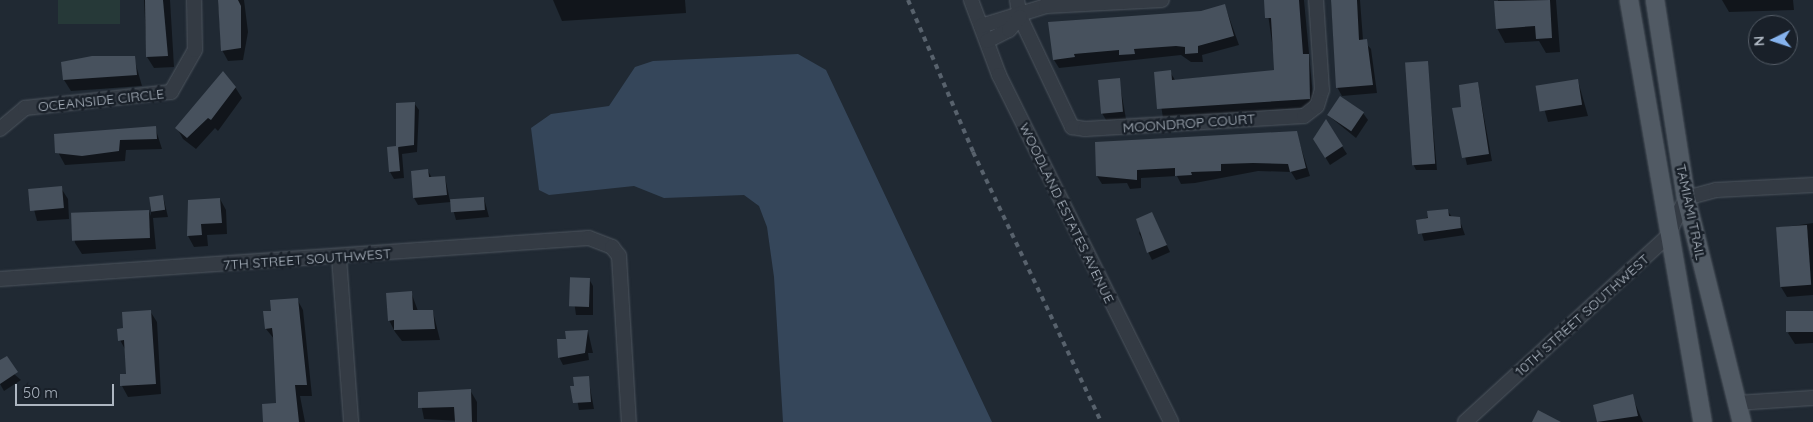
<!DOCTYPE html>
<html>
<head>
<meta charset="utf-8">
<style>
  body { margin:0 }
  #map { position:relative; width:1813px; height:422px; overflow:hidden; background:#202933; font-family:Quicksand,sans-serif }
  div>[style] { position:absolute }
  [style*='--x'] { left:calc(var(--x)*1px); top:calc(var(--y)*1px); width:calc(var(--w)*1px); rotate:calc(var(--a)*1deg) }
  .green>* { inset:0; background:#263938; transform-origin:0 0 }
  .water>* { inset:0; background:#35465a }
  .shadow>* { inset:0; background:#0007 }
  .building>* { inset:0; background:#47515d; transform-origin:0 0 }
  .roads { filter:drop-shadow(0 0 1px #4e565f) drop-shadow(0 0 1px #4e565f) }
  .minor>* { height:14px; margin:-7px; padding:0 7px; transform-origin:7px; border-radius:7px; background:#343b44 }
  .major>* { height:18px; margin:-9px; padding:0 9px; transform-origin:9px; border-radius:9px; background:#515a64 }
  .rail>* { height:4px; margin-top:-2px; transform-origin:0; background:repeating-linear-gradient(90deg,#58626d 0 5px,transparent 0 10px) }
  span { translate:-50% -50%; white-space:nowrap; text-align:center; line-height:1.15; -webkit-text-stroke:5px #192029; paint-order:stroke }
  .street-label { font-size:14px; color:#adb6c1 }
  .north { position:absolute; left:1748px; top:15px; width:50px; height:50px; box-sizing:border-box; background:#192029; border:1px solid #545c66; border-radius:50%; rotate:266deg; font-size:14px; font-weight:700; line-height:20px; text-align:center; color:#adb6c1 }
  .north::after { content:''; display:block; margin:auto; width:18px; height:22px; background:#86b3ee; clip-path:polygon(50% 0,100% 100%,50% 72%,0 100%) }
  .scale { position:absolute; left:15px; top:384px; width:99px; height:22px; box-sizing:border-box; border:2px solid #adb6c1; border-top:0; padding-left:6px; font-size:15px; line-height:18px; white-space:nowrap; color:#adb6c1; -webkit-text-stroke:4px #192029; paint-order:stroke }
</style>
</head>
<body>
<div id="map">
  <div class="green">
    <i style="left:58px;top:0;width:62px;height:24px"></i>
  </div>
  <div class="water">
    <i style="clip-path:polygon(798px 54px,826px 70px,992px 422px,783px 422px,774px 277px,767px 227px,759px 206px,744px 195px,664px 198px,634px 186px,549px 195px,539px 190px,531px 128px,551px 114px,609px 106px,635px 67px,653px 61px)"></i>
  </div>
  <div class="shadow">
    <i style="clip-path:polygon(144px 0,170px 0,174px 67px,154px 68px,147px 57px)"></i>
    <i style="clip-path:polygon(218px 0,244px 0,248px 32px,243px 60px,228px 61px,222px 50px)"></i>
    <i style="clip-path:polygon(553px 0,685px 0,686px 13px,562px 21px)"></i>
    <i style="clip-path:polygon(1266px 0,1304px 0,1314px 107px,1163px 118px,1156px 73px,1170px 72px,1175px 80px,1276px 71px)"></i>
    <i style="clip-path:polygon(1331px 0,1360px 0,1363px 40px,1371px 49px,1377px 93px,1342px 96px,1337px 87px)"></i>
    <i style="clip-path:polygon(1498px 0,1556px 0,1560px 52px,1546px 53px,1539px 41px,1505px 43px,1497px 28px)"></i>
    <i style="clip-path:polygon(1722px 0,1793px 0,1794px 10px,1729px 12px)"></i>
    <i style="clip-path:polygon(1225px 6px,1239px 45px,1202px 55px,1203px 62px,1191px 62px,1181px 55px,1059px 68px,1054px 60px)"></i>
    <i style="clip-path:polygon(134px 58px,142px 86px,71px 91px,64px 80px,63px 63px)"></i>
    <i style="clip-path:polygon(1427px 63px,1437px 170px,1416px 170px,1413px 164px)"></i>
    <i style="clip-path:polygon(1119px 79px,1126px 119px,1106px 120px,1102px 113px)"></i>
    <i style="clip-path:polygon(1578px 81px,1588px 116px,1548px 122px,1538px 87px)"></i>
    <i style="clip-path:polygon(1478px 84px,1492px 161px,1467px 165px,1454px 109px,1462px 108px)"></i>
    <i style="clip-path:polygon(235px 87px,242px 98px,218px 131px,215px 128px,196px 149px,183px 139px,177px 128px)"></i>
    <i style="clip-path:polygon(414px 103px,419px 110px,417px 152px,402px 154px,404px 178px,394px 179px,390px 172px)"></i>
    <i style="clip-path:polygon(1363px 113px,1368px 120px,1356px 138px,1329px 116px)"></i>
    <i style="clip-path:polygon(1326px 121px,1347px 154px,1330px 165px,1319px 147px)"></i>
    <i style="clip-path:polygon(155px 127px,162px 149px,126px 150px,125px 161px,65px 165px,59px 154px,55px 135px)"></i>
    <i style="clip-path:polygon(1296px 132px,1310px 176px,1296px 180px,1291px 172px,1258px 171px,1195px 183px,1181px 184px,1177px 176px,1141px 178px,1141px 188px,1130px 189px,1127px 183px,1102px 184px,1097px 176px,1096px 143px)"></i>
    <i style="clip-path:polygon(428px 171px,432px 178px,445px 177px,450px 201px,484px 198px,489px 217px,456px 220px,451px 202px,418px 205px,414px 198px)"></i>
    <i style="clip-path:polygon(61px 188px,68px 199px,69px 219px,37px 221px,29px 190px)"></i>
    <i style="clip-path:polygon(163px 196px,168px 217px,153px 218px,156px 249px,82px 254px,75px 243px,72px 216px,149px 211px,151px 216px,150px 197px)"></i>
    <i style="clip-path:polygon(220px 199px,226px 210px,227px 234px,207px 235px,208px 246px,194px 247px,188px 236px)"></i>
    <i style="clip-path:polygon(1447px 210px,1452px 217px,1459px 218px,1465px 235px,1424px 241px,1418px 221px)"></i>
    <i style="clip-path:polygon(1152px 213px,1170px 252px,1152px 260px,1139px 233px)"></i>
    <i style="clip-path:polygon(1813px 223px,1813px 295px,1787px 297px,1781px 287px,1778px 228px)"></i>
    <i style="clip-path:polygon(589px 279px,593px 286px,593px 315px,576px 315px,571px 280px)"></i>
    <i style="clip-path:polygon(411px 292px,418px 311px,433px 312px,440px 340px,402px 341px,395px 332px,389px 320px)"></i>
    <i style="clip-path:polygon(297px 299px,303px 310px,312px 396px,300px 396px,305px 422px,265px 422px,278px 404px,275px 340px,266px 329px,272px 312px)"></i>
    <i style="clip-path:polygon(150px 311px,157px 322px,161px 394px,128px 397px,122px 386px,127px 375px,126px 351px,120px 340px,124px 330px)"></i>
    <i style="clip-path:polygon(1813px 312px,1813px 343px,1795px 344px,1788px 333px)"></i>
    <i style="clip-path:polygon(588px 331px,593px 353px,588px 353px,589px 360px,563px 365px,559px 357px,567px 340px)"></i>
    <i style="clip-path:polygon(0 362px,21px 380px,4px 391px,0 384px)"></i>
    <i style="clip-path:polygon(588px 377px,594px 409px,579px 410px,575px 387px)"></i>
    <i style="clip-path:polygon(470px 390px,477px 402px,477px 422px,424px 419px,419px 393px)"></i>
    <i style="clip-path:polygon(1632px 396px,1643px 422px,1598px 422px,1594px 406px)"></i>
  </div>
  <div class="building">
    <i style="clip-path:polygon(145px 0,163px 0,168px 56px,146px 57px)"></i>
    <i style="clip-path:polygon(218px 0,238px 0,241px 6px,241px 48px,221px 51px)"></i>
    <i style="clip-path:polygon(1264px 0,1299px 0,1303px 54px,1309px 54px,1310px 99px,1157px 109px,1154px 72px,1171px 70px,1172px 80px,1274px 70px,1271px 18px,1265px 18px)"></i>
    <i style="clip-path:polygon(1331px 0,1357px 0,1359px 40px,1367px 39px,1373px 85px,1336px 88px)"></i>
    <i style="clip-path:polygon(1550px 0,1552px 38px,1536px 39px,1535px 26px,1496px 29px,1494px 1px)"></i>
    <i style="clip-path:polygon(1225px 4px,1234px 36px,1198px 46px,1198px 53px,1185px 54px,1185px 47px,1176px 46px,1134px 49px,1135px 54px,1119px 55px,1119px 50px,1074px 54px,1075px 57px,1053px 60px,1048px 22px,1201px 11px)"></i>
    <i style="clip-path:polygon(92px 56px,135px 56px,137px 75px,63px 80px,61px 62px)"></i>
    <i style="left:1428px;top:61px;width:103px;height:23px;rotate:86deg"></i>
    <i style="clip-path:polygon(223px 71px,236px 87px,211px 120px,208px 118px,187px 138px,175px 128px)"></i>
    <i style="left:1120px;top:78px;width:34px;height:22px;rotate:85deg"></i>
    <i style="left:1578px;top:79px;width:26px;height:43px;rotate:81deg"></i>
    <i style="clip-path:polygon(1478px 82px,1489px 154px,1462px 158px,1452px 108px,1461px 107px,1459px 85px)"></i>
    <i style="left:1340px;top:96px;width:29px;height:23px;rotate:34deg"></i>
    <i style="clip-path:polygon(415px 102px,414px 145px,398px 147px,400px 171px,389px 172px,387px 147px,396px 146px,396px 103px)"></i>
    <i style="clip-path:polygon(1326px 119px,1343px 146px,1325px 158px,1313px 139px)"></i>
    <i style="clip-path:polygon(156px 126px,157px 139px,120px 140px,119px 151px,82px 156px,55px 153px,54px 134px)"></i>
    <i style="clip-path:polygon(1297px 131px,1306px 168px,1290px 172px,1288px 164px,1253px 163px,1221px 164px,1221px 171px,1191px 172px,1192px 175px,1175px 176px,1175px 168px,1137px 170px,1137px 180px,1096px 176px,1095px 142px)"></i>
    <i style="clip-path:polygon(428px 169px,429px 177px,445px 176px,447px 195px,413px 198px,411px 171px)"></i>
    <i style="left:62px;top:186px;width:22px;height:34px;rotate:85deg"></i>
    <i style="left:163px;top:195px;width:15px;height:14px;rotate:82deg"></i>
    <i style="left:484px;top:197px;width:13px;height:34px;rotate:86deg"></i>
    <i style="clip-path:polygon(220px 198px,222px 223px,201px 224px,202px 235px,187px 236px,188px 200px)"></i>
    <i style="clip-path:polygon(1448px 209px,1449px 216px,1460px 217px,1461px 228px,1418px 234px,1416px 220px,1428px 218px,1427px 211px)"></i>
    <i style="left:149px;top:210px;width:28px;height:78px;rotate:88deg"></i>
    <i style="clip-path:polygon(1152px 212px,1167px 245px,1147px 253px,1136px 219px)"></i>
    <i style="left:1807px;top:225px;width:60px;height:31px;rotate:86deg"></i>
    <i style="left:590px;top:278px;width:29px;height:20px;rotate:92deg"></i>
    <i style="clip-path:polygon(412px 291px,413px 310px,433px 310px,435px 329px,394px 330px,394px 320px,388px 321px,386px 293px)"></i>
    <i style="clip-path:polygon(298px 298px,307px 385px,295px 385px,299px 422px,263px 422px,262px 404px,276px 403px,273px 336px,272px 328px,265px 329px,263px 311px,271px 311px,270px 300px)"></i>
    <i style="clip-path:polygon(151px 310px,156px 384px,120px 386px,120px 374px,126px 374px,124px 340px,118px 341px,117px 329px,123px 328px,122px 312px)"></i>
    <i style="left:1813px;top:311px;width:21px;height:27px;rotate:90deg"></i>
    <i style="clip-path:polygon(588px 330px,585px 353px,558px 358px,557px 339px,566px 339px,565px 331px)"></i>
    <i style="clip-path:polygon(7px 356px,18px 372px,0 384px,0 360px)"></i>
    <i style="clip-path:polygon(589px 376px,591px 402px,573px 403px,570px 386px,574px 386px,573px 377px)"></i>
    <i style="clip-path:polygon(471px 389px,472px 422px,455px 422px,454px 407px,418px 408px,418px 392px)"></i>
    <i style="clip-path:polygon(1633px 394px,1638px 416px,1597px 422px,1593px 405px)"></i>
    <i style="clip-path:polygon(1538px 410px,1561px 422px,1532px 422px)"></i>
  </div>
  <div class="roads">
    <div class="minor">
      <i style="--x:971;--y:0;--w:80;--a:69.5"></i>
      <i style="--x:999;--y:75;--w:387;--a:63.6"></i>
      <i style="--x:1017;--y:0;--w:17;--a:80"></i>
      <i style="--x:1020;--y:17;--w:122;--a:64.7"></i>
      <i style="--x:1072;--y:127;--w:13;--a:9"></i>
      <i style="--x:1085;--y:129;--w:219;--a:-3.4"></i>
      <i style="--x:1304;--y:116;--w:16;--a:-38"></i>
      <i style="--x:1317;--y:106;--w:17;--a:-73"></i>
      <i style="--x:1322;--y:90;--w:90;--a:-93.8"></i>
      <i style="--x:981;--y:26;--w:68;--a:-17.1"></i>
      <i style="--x:1046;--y:6;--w:116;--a:-3"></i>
      <i style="--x:987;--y:41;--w:25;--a:-27"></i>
      <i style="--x:1009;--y:30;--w:17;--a:-50"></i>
      <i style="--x:0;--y:129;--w:33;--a:-40"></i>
      <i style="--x:25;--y:108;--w:147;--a:-6.3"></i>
      <i style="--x:171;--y:92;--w:48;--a:-60.3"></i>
      <i style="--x:195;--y:50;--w:50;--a:-91.1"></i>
      <i style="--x:339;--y:257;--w:165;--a:85.8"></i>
      <i style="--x:0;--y:279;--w:590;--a:-3.98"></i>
      <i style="--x:589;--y:238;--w:25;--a:21"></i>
      <i style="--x:612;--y:247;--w:11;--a:52"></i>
      <i style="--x:619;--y:256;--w:166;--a:86.6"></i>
      <i style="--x:1736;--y:403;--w:77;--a:-3.7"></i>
      <i style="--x:1465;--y:422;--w:274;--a:-42.5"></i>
      <i style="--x:1667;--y:237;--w:43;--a:-64"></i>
      <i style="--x:1686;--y:198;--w:31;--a:-15"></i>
      <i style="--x:1716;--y:190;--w:97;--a:-3"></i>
    </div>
    <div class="major">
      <i style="--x:1629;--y:0;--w:428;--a:80.1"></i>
      <i style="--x:1655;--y:0;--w:200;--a:81.1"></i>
      <i style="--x:1686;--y:198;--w:231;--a:76"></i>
    </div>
  </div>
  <div class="rail">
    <i style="--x:908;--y:0;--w:165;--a:66.8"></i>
    <i style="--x:973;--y:152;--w:299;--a:64.6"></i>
  </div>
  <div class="street-label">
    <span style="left:101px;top:100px;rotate:-6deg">OCEANSIDE CIRCLE</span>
    <span style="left:1189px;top:123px;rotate:-4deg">MOONDROP COURT</span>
    <span style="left:1691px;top:212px;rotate:78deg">TAMIAMI TRAIL</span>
    <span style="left:1067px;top:213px;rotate:64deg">WOODLAND ESTATES AVENUE</span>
    <span style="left:307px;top:259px;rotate:-4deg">7TH STREET SOUTHWEST</span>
    <span style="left:1582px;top:315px;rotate:-42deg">10TH STREET SOUTHWEST</span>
  </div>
  <div class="north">N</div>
  <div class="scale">50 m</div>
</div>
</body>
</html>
